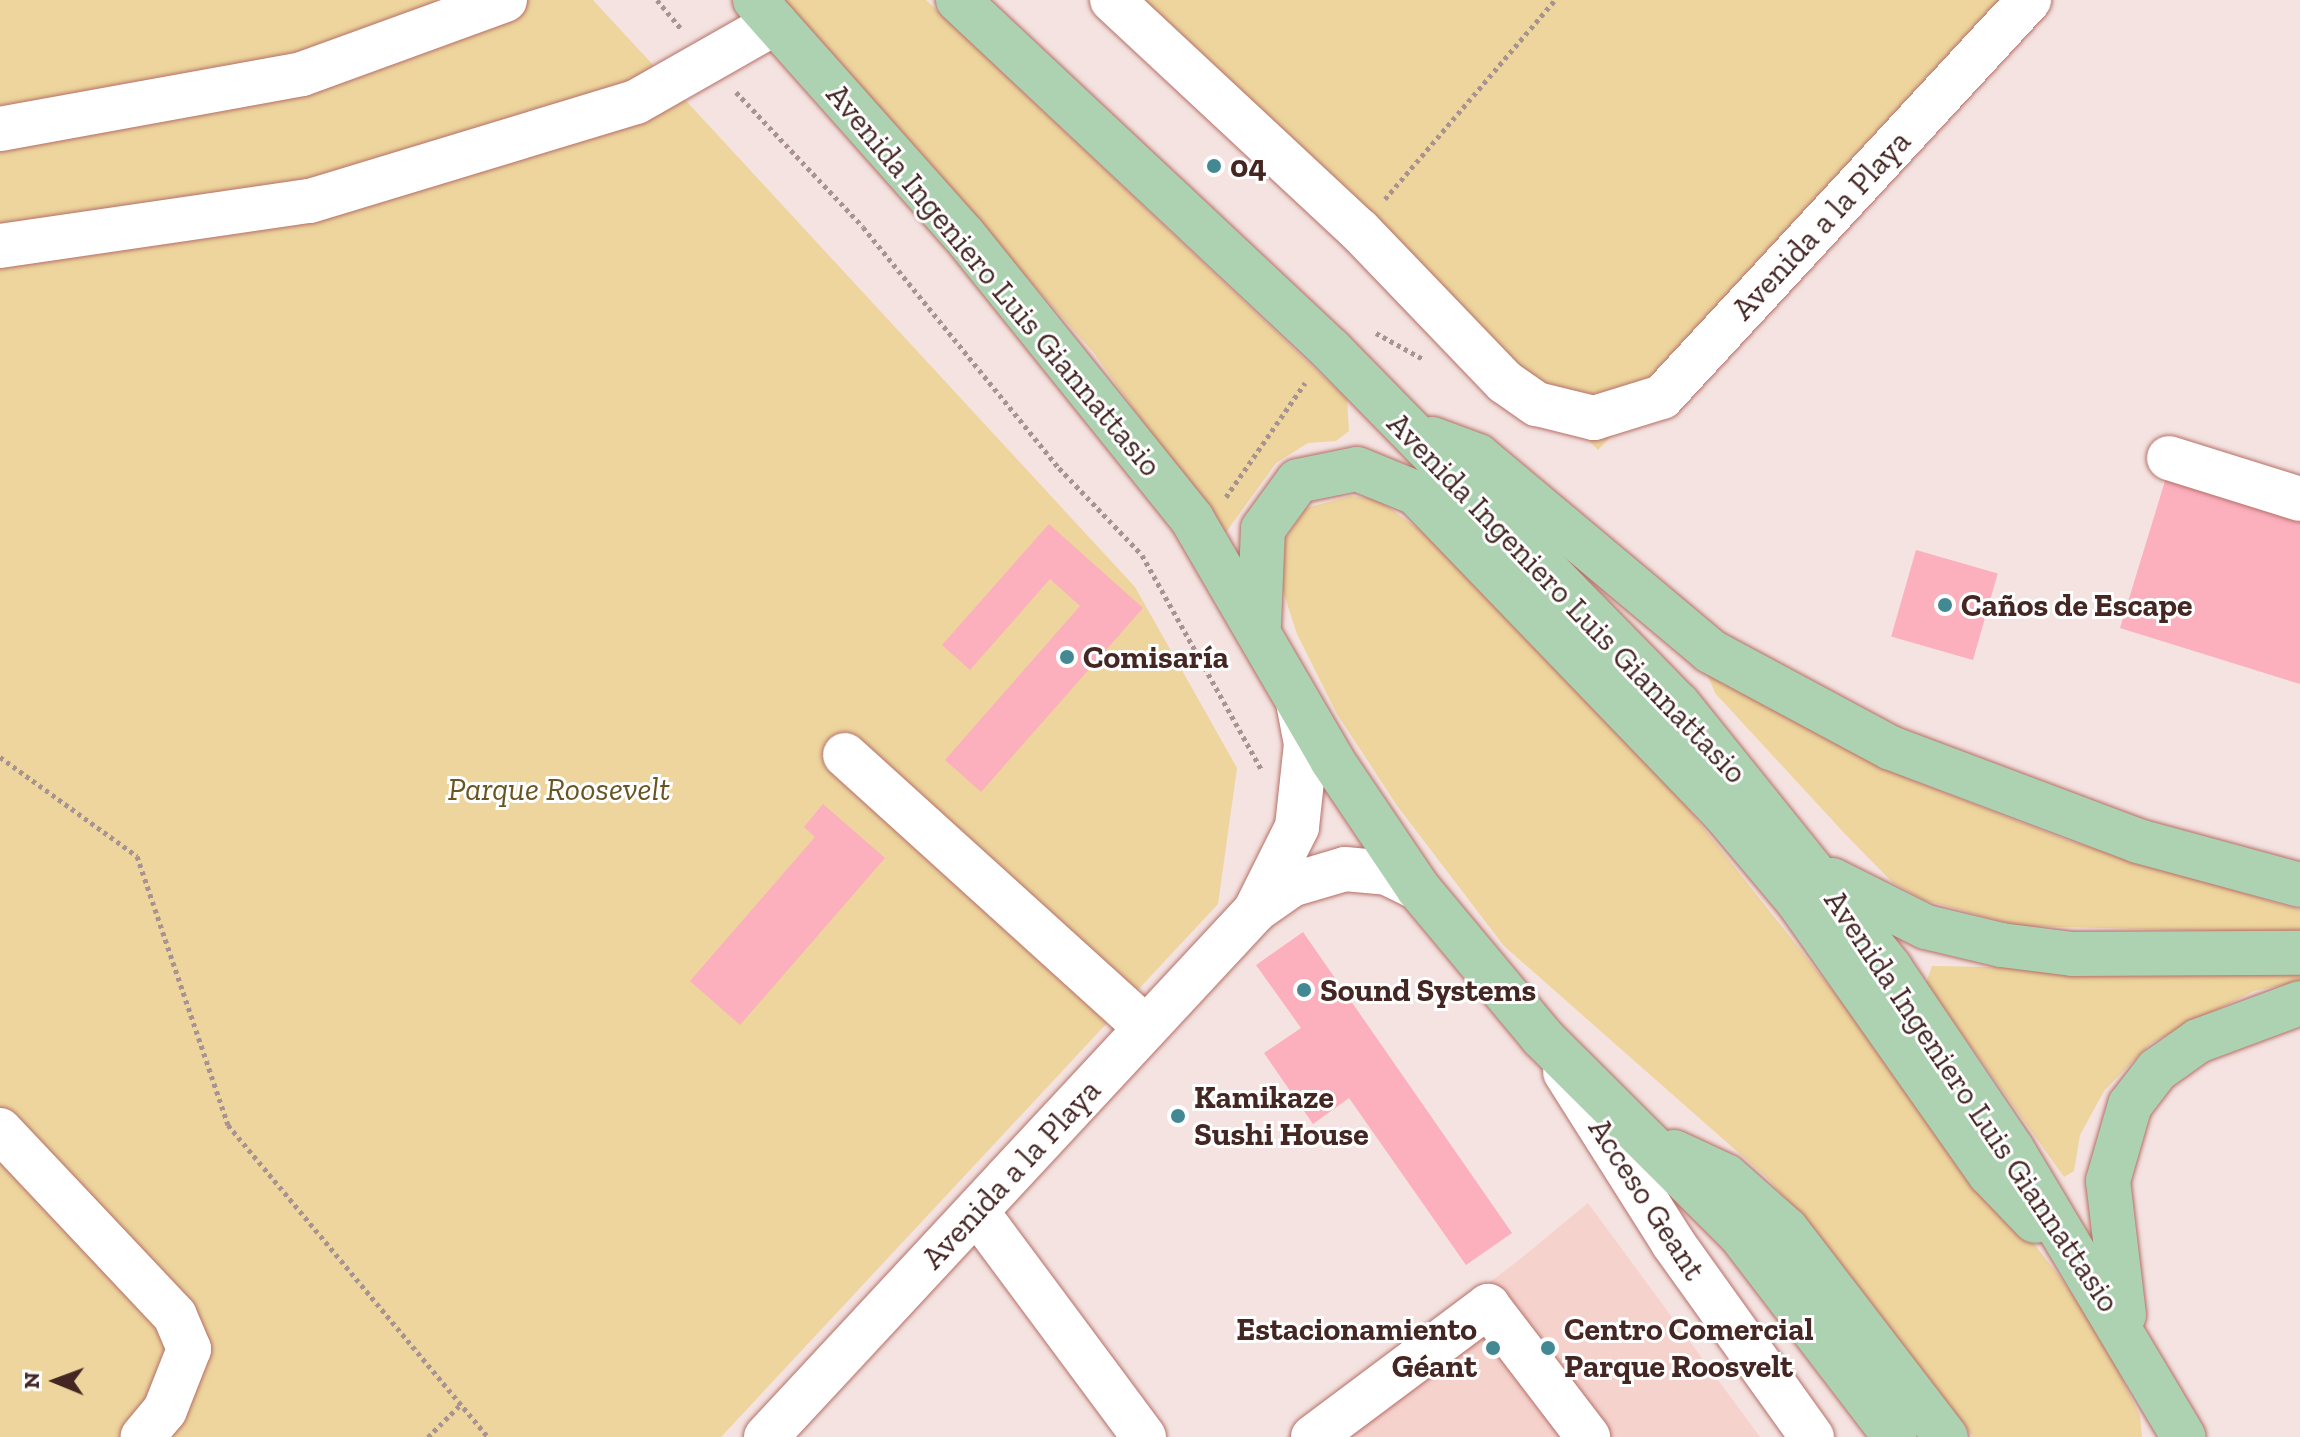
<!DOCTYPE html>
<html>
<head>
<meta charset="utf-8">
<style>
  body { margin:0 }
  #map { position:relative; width:2300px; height:1437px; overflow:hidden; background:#f4e3e1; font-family:"Zilla Slab",serif }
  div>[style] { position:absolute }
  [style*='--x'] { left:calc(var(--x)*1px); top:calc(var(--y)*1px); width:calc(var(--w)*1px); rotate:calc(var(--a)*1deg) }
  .built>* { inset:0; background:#f6d2cd }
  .green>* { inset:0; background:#edd59d }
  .building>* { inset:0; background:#fcafbd; transform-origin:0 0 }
  .path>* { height:5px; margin-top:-2.5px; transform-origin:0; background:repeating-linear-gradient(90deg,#a99390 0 4px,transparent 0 8px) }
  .roads { filter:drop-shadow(0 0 2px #b66f67) drop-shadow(0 0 2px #b66f67) }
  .minor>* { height:44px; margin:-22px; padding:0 22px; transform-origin:22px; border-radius:22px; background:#fff }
  .major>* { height:44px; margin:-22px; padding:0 22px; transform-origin:22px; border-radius:22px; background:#add2b1 }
  .dots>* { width:22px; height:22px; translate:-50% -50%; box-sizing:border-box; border:4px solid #fff; border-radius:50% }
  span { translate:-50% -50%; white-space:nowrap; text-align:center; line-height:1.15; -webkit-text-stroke:6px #fff; paint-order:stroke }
  .poi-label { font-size:32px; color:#442623; font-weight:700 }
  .left { translate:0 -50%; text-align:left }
  .right { translate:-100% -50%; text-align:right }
  .street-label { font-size:32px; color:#442623 }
  .park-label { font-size:32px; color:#695524; font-style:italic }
  .north { position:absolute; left:16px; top:1341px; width:80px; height:80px; -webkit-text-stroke:6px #fff; paint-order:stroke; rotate:271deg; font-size:22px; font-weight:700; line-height:32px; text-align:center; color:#442623 }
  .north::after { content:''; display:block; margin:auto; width:28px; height:36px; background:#442623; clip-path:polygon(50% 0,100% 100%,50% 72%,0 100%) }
</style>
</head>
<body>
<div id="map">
  <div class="built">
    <i style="clip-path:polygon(1588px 1203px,1760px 1437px,1285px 1437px,1519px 1260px)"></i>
  </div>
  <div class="green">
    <i style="clip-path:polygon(0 0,593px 0,1135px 587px,1237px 768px,1218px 904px,721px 1437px,0 1437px)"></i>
    <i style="clip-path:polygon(781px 0,926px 0,1347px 399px,1349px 431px,1336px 441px,1308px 443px,1276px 463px,1224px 535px,1093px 352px)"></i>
    <i style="clip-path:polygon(1138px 0,2027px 0,1598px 450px)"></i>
    <i style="clip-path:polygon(1350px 496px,1377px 499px,1423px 532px,1640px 748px,2057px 1273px,2101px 1335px,2140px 1416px,2142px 1437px,1973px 1437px,1816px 1231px,1765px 1176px,1504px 946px,1398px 807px,1337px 714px,1297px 634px,1280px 582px,1285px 539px,1306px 508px)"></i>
    <i style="clip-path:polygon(1705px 669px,1909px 779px,2067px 840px,2300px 910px,2300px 933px,2019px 926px,1924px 900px,1892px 882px,1847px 836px,1715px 693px)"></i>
    <i style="clip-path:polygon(1932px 966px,2300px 972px,2300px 982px,2254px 991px,2151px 1043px,2104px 1091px,2080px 1135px,2074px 1171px,2064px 1177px,1926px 983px)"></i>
  </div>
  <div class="building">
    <i style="clip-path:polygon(2169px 468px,2300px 509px,2300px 684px,2120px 628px)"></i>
    <i style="clip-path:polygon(1049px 524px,1143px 608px,981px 792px,945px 760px,1080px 606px,1050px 579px,970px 670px,942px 645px)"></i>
    <i style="left:1916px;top:550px;width:85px;height:90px;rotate:16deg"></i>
    <i style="clip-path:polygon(823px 804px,885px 858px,740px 1025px,690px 981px,815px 837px,804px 827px)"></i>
    <i style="clip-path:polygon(1303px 932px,1512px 1233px,1466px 1265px,1349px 1098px,1313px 1124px,1264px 1053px,1301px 1028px,1256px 965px)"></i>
  </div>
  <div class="path">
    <i style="--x:657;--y:0;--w:39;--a:50"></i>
    <i style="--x:736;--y:92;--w:185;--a:46.7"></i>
    <i style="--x:863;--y:227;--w:311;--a:50.9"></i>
    <i style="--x:1059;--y:468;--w:120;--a:46.3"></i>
    <i style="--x:1142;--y:555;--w:245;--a:60.9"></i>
    <i style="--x:1385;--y:199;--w:262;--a:-49.5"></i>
    <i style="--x:1376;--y:333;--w:54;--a:29"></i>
    <i style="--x:1226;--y:497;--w:139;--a:-55.3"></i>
    <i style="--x:0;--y:757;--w:169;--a:35.9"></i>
    <i style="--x:137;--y:856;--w:284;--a:71.3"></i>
    <i style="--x:228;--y:1125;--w:406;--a:50.2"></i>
    <i style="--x:428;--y:1437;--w:45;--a:-45"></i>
  </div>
  <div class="roads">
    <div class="minor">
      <i style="--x:1112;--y:0;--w:338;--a:43"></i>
      <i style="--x:1359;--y:230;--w:211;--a:46.2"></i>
      <i style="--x:1505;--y:382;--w:39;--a:35"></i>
      <i style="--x:1537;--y:404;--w:59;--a:13.8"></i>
      <i style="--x:1594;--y:418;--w:71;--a:-17.2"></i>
      <i style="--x:1662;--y:397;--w:541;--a:-47.25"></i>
      <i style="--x:0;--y:129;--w:307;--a:-10.3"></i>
      <i style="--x:302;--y:74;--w:216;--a:-20"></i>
      <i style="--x:0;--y:246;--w:313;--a:-8.3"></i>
      <i style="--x:310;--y:201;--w:341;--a:-16.9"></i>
      <i style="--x:636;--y:102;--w:160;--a:-29.6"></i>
      <i style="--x:2169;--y:458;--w:137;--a:17.4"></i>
      <i style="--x:845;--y:755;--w:406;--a:42.2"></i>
      <i style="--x:1260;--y:907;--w:38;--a:-35"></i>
      <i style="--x:1291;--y:885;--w:56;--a:-16.5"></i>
      <i style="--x:1345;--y:869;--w:42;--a:5.4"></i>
      <i style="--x:1387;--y:873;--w:34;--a:26"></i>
      <i style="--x:1565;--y:1072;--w:202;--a:57.7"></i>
      <i style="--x:1673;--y:1243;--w:239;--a:54.4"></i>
      <i style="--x:0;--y:1130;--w:255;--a:46.7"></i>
      <i style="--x:175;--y:1316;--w:36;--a:67"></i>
      <i style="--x:189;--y:1349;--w:66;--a:111.5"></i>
      <i style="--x:165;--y:1410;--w:35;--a:130"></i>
      <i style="--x:977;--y:1212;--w:280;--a:53.4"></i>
      <i style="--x:766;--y:1437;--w:718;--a:-47.09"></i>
      <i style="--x:1255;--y:911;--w:94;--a:-63.4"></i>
      <i style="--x:1297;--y:827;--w:83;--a:-83.8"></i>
      <i style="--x:1306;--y:744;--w:43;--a:-100.8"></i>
      <i style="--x:1313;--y:1437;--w:219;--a:-36.8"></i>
      <i style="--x:1488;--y:1306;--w:165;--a:52.6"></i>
    </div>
    <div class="major">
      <i style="--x:755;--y:0;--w:313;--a:48.4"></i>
      <i style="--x:963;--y:234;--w:366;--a:51.2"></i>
      <i style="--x:1192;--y:519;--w:279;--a:59.8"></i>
      <i style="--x:1332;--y:760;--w:154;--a:56.1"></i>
      <i style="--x:1418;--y:888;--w:194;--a:50.2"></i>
      <i style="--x:1542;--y:1037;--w:279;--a:44.9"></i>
      <i style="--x:1740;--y:1234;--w:255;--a:52.6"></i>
      <i style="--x:958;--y:0;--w:510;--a:43.17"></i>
      <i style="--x:1330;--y:349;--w:497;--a:45.6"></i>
      <i style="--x:1678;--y:704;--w:339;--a:51.2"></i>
      <i style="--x:1890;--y:968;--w:218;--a:56"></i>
      <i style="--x:2012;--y:1149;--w:335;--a:59.2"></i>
      <i style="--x:1432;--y:439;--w:49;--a:20.3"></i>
      <i style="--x:1478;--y:456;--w:303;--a:40"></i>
      <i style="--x:1710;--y:651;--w:205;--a:28.2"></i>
      <i style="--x:1891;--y:748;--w:264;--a:20.6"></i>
      <i style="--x:2138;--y:841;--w:168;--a:15.2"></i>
      <i style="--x:1259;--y:624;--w:95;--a:-87.6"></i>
      <i style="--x:1263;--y:529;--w:59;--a:-53.9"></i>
      <i style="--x:1298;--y:481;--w:60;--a:-11.5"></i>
      <i style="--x:1357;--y:469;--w:64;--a:22.1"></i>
      <i style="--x:1416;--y:493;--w:443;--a:46.1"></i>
      <i style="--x:1723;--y:812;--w:116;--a:49.9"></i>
      <i style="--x:1798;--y:901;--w:334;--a:54.9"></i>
      <i style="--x:1990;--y:1174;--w:65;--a:46.2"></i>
      <i style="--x:1832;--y:880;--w:105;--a:26.6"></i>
      <i style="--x:1926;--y:927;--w:77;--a:13.5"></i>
      <i style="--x:2001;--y:945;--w:72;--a:7.2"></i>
      <i style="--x:2072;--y:954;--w:228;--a:-0.3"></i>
      <i style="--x:1674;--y:1152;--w:57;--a:24.8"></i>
      <i style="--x:1726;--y:1176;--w:81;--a:41.5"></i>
      <i style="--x:1787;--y:1230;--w:261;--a:52.5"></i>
      <i style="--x:2124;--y:1315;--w:135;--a:-96.8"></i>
      <i style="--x:2108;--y:1181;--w:79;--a:-73.9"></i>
      <i style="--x:2130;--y:1105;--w:44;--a:-52.4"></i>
      <i style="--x:2157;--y:1070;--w:50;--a:-35.3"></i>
      <i style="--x:2198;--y:1041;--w:109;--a:-20.4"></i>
    </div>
  </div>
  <div class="dots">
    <i style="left:1214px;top:166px;background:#428993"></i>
    <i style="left:1945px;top:605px;background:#428993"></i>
    <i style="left:1067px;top:657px;background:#428993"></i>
    <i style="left:1304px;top:990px;background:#428993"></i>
    <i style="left:1178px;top:1116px;background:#428993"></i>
    <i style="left:1493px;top:1348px;background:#428993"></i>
    <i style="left:1548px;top:1348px;background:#428993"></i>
  </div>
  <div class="poi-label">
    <span class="left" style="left:1230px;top:166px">04</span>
    <span class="left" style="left:1961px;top:605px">Caños de Escape</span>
    <span class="left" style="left:1083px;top:657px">Comisaría</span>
    <span class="left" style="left:1320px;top:990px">Sound Systems</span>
    <span class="left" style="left:1194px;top:1116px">Kamikaze<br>Sushi House</span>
    <span class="right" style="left:1477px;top:1348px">Estacionamiento<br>Géant</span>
    <span class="left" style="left:1564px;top:1348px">Centro Comercial<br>Parque Roosvelt</span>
  </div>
  <div class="street-label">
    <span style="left:1821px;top:225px;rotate:-47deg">Avenida a la Playa</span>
    <span style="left:994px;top:280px;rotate:50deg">Avenida Ingeniero Luis Giannattasio</span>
    <span style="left:1567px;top:598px;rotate:46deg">Avenida Ingeniero Luis Giannattasio</span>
    <span style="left:1972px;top:1101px;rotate:56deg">Avenida Ingeniero Luis Giannattasio</span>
    <span style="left:1011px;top:1174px;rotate:-47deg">Avenida a la Playa</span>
    <span style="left:1647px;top:1199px;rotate:57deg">Acceso Geant</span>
  </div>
  <div class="park-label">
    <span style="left:559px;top:789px">Parque Roosevelt</span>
  </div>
  <div class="north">N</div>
</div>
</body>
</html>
